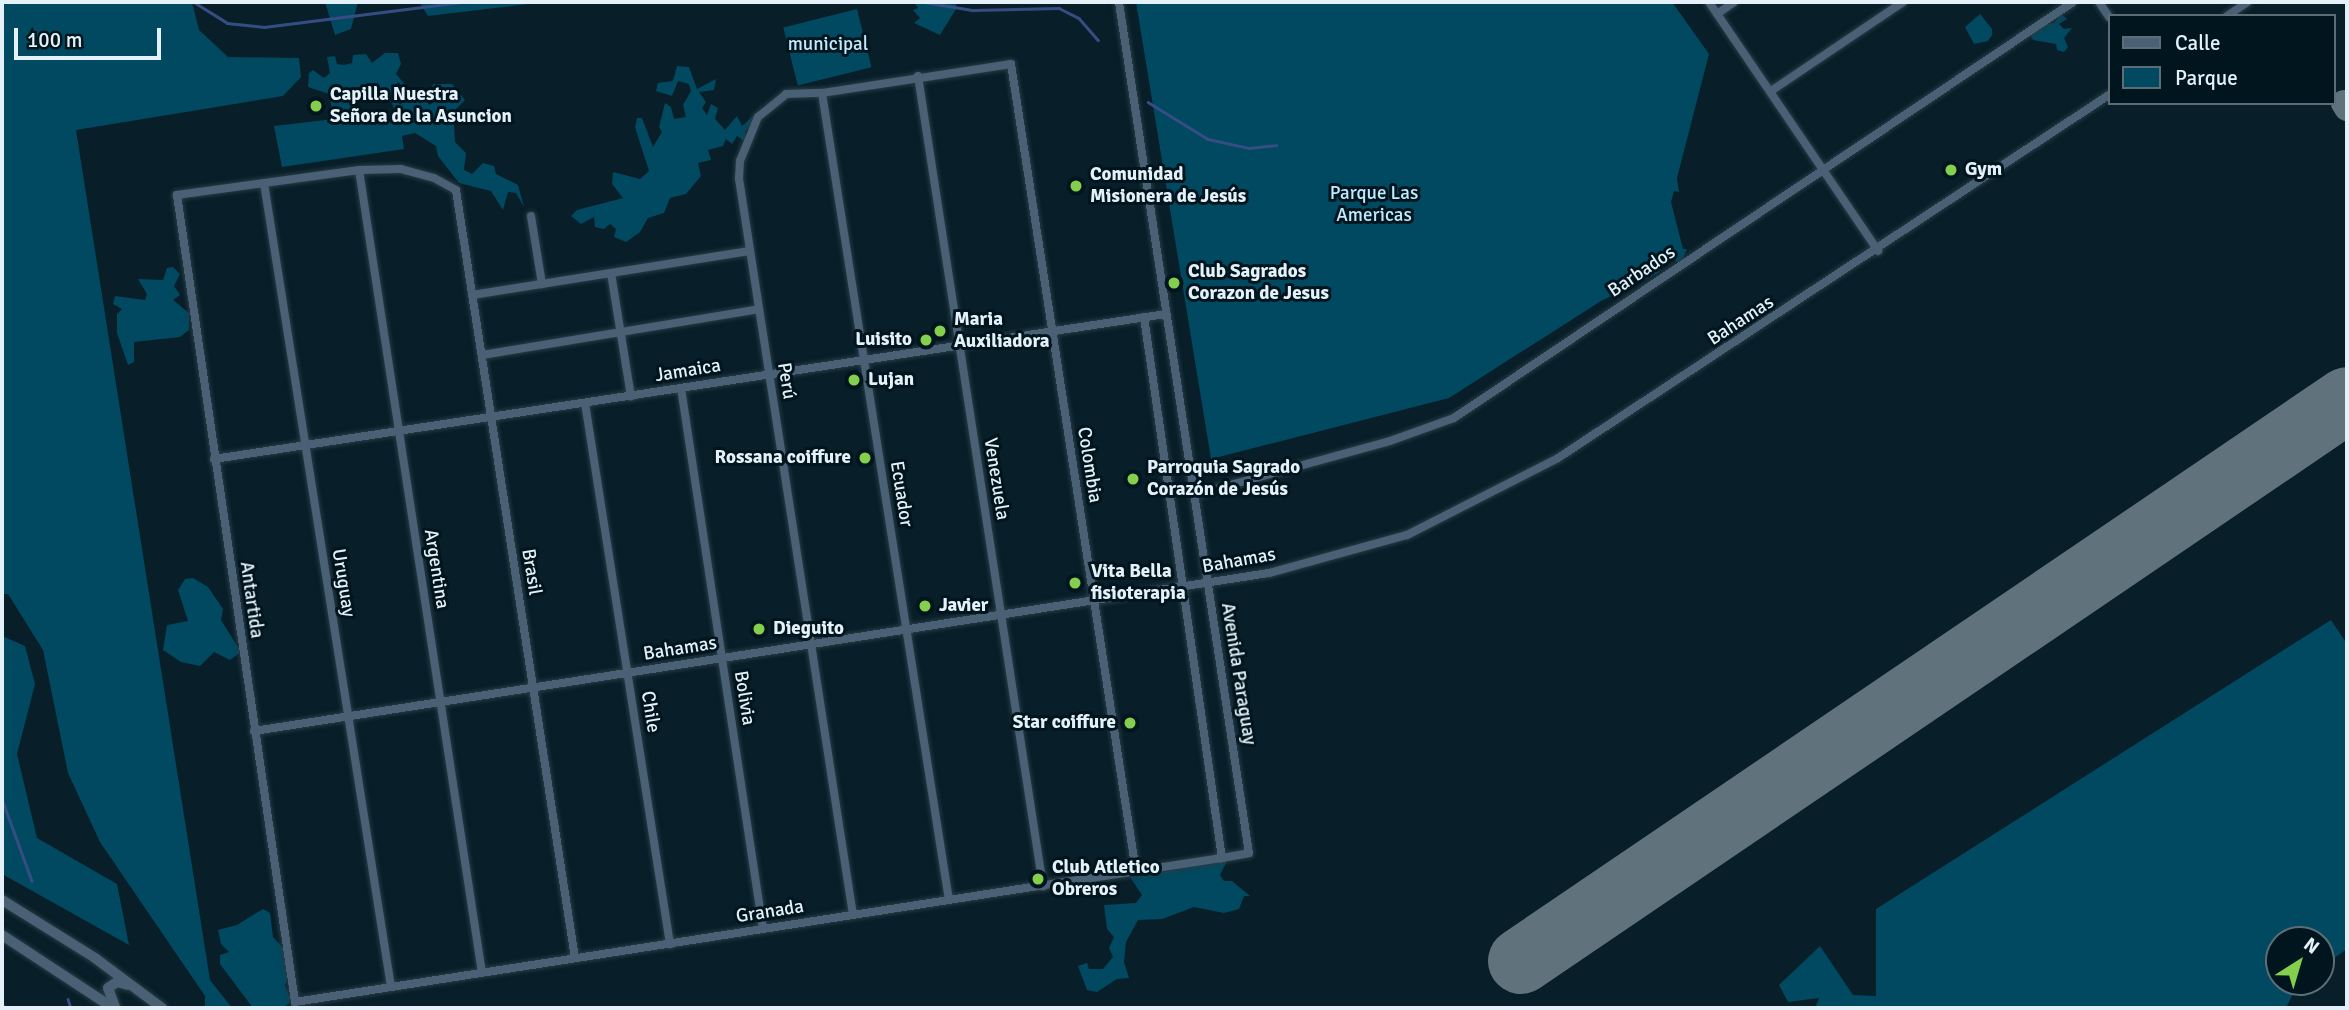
<!DOCTYPE html>
<html>
<head>
<meta charset="utf-8">
<style>
  body { margin:0 }
  #map { position:relative; width:2349px; height:1010px; overflow:hidden; background:#081e28; font-family:Signika,sans-serif }
  div>[style] { position:absolute }
  [style*='--x'] { left:calc(var(--x)*1px); top:calc(var(--y)*1px); width:calc(var(--w)*1px); rotate:calc(var(--a)*1deg) }
  .green>* { inset:0; background:#004960; transform-origin:0 0 }
  .stream>* { height:2.5px; margin:-1.25px; padding:0 1.25px; transform-origin:1.25px; border-radius:1.25px; background:#364d84 }
  .taxiway>* { height:26px; margin:-13px; padding:0 13px; transform-origin:13px; border-radius:13px; background:#60727b }
  .runway>* { height:66px; margin:-33px; padding:0 33px; transform-origin:33px; border-radius:33px; background:#60727b }
  .roads { filter:drop-shadow(0 0 2px #273c45) drop-shadow(0 0 2px #273c45) }
  .minor>* { height:8px; margin:-4px; padding:0 4px; transform-origin:4px; border-radius:4px; background:#4a6075 }
  .tertiary>* { height:10px; margin:-5px; padding:0 5px; transform-origin:5px; border-radius:5px; background:#4a6075 }
  .dots>* { width:19px; height:19px; translate:-50% -50%; box-sizing:border-box; border:4px solid #01151e; border-radius:50% }
  span { translate:-50% -50%; white-space:nowrap; text-align:center; line-height:1.15; -webkit-text-stroke:6px #01151e; paint-order:stroke }
  .park-label { font-size:19px; color:#c1eafe }
  .poi-label { font-size:19px; color:#e4f1f8; font-weight:700 }
  .left { translate:0 -50%; text-align:left }
  .right { translate:-100% -50%; text-align:right }
  .street-label { font-size:19px; color:#e4f1f8 }
  .frame { position:absolute; inset:0; border:4px solid #e4f1f8; pointer-events:none }
  .legend { position:absolute; left:2108px; top:14px; width:228px; height:91px; box-sizing:border-box; background:#01151e; border:2px solid #5c6d75; margin:0; padding:9px 12px; list-style:none; font-size:21px; color:#e4f1f8 }
  .legend li { display:flex; align-items:center; gap:14px; height:35px }
  .legend b { width:35px; border:2px solid #5c6d75 }
  .north { position:absolute; left:2265px; top:926px; width:70px; height:70px; box-sizing:border-box; background:#01151e; border:2px solid #5c6d75; border-radius:50%; rotate:37deg; font-size:19px; font-weight:700; line-height:28px; text-align:center; color:#e4f1f8 }
  .north::after { content:''; display:block; margin:auto; width:24px; height:32px; background:#84d04e; clip-path:polygon(50% 0,100% 100%,50% 72%,0 100%) }
  .scale { position:absolute; left:14px; top:28px; width:147px; height:32px; box-sizing:border-box; border:4px solid #e4f1f8; border-top:0; padding-left:9px; font-size:21px; line-height:24px; white-space:nowrap; color:#e4f1f8; -webkit-text-stroke:5px #01151e; paint-order:stroke }
</style>
</head>
<body>
<div id="map">
  <div class="green">
    <i style="clip-path:polygon(2px 2px,192px 2px,199px 30px,228px 57px,299px 58px,301px 77px,283px 96px,76px 130px,210px 980px,232px 1008px,205px 1008px,205px 996px,100px 842px,68px 773px,43px 650px,8px 594px,2px 594px)"></i>
    <i style="clip-path:polygon(325px 2px,358px 2px,351px 29px,335px 35px)"></i>
    <i style="clip-path:polygon(419px 2px,545px 2px,428px 16px)"></i>
    <i style="clip-path:polygon(914px 2px,956px 2px,956px 9px,940px 35px,914px 23px,920px 18px,913px 10px,918px 8px)"></i>
    <i style="clip-path:polygon(1136px 2px,1672px 2px,1709px 54px,1677px 178px,1679px 192px,1674px 191px,1671px 202px,1683px 249px,1687px 249px,1681px 264px,1670px 257px,1658px 273px,1601px 301px,1449px 398px,1211px 459px)"></i>
    <i style="left:857px;top:9px;width:60px;height:76px;rotate:76deg"></i>
    <i style="clip-path:polygon(1980px 14px,1992px 29px,1992px 35px,1988px 41px,1974px 44px,1965px 27px)"></i>
    <i style="clip-path:polygon(2061px 14px,2067px 19px,2059px 24px,2064px 29px,2072px 28px,2064px 38px,2068px 47px,2064px 52px,2057px 50px,2056px 44px,2033px 40px,2030px 34px,2042px 24px,2054px 23px)"></i>
    <i style="clip-path:polygon(evenodd,385px 53px,398px 53px,401px 64px,396px 74px,412px 93px,423px 95px,429px 105px,440px 99px,431px 92px,433px 84px,452px 84px,465px 100px,455px 110px,468px 117px,454px 124px,455px 142px,466px 153px,464px 170px,472px 174px,483px 163px,494px 166px,496px 174px,518px 185px,524px 207px,516px 193px,508px 192px,503px 210px,491px 191px,459px 183px,438px 156px,436px 146px,415px 133px,402px 136px,404px 149px,282px 167px,274px 126px,334px 119px,329px 94px,308px 87px,309px 73px,313px 70px,324px 78px,330px 73px,327px 57px,335px 56px,337px 64px,344px 65px,352px 63px,353px 55px,366px 54px,372px 63px,385px 53px,370px 89px,387px 92px,396px 113px,344px 118px,370px 89px)"></i>
    <i style="clip-path:polygon(677px 66px,689px 67px,697px 89px,716px 79px,714px 90px,699px 92px,706px 102px,702px 108px,707px 115px,711px 104px,718px 108px,715px 119px,725px 130px,737px 116px,742px 126px,753px 116px,754px 123px,745px 131px,746px 142px,737px 136px,732px 144px,726px 139px,723px 146px,708px 150px,711px 160px,698px 163px,701px 176px,686px 194px,670px 198px,664px 213px,648px 218px,640px 232px,626px 242px,614px 237px,616px 229px,610px 224px,604px 229px,595px 227px,594px 217px,581px 224px,571px 216px,577px 210px,623px 198px,612px 184px,613px 172px,640px 179px,649px 171px,635px 127px,637px 118px,642px 118px,653px 147px,662px 132px,659px 127px,665px 103px,671px 107px,674px 119px,686px 117px,683px 105px,691px 91px,689px 84px,678px 81px,672px 96px,656px 91px,658px 83px,673px 81px)"></i>
    <i style="clip-path:polygon(173px 267px,180px 274px,174px 286px,180px 295px,173px 300px,189px 313px,189px 330px,180px 337px,134px 342px,134px 362px,128px 365px,117px 333px,117px 314px,122px 309px,113px 304px,115px 296px,145px 300px,147px 294px,138px 279px,163px 280px,167px 268px)"></i>
    <i style="clip-path:polygon(193px 578px,208px 587px,223px 609px,221px 620px,241px 652px,230px 660px,214px 652px,200px 666px,181px 662px,163px 650px,167px 625px,188px 621px,178px 590px,185px 579px)"></i>
    <i style="clip-path:polygon(2331px 620px,2347px 644px,2347px 949px,2321px 967px,2321px 940px,2279px 940px,2279px 982px,2299px 982px,2286px 1008px,1815px 1008px,1819px 998px,1788px 1002px,1779px 985px,1820px 946px,1853px 995px,1876px 996px,1876px 909px)"></i>
    <i style="clip-path:polygon(2px 636px,25px 646px,35px 684px,17px 754px,37px 838px,117px 884px,129px 945px,2px 874px)"></i>
    <i style="clip-path:polygon(1227px 861px,1220px 875px,1224px 881px,1232px 881px,1250px 896px,1244px 896px,1239px 909px,1224px 913px,1194px 907px,1162px 919px,1138px 920px,1126px 942px,1124px 962px,1129px 978px,1117px 979px,1097px 992px,1087px 990px,1078px 966px,1087px 963px,1089px 969px,1103px 969px,1113px 957px,1109px 948px,1114px 937px,1107px 929px,1104px 905px,1136px 903px,1142px 895px,1130px 877px)"></i>
    <i style="clip-path:polygon(263px 909px,270px 913px,273px 937px,287px 952px,289px 975px,285px 985px,291px 1001px,284px 1008px,253px 1008px,220px 964px,220px 955px,229px 952px,221px 944px,218px 930px,237px 925px)"></i>
  </div>
  <div class="stream">
    <i style="--x:194;--y:2;--w:39;--a:32"></i>
    <i style="--x:227;--y:23;--w:37;--a:6"></i>
    <i style="--x:264;--y:27;--w:199;--a:-7.2"></i>
    <i style="--x:924;--y:2;--w:50;--a:9.3"></i>
    <i style="--x:973;--y:10;--w:86;--a:-1.3"></i>
    <i style="--x:1059;--y:8;--w:22;--a:27"></i>
    <i style="--x:1079;--y:18;--w:29;--a:49"></i>
    <i style="--x:1148;--y:102;--w:70;--a:31.7"></i>
    <i style="--x:1208;--y:139;--w:42;--a:12.4"></i>
    <i style="--x:1249;--y:148;--w:27;--a:-6"></i>
    <i style="--x:2;--y:799;--w:87;--a:69.9"></i>
    <i style="--x:68;--y:999;--w:9;--a:72"></i>
    <i style="--x:2;--y:1005;--w:6;--a:31"></i>
  </div>
  <div class="taxiway">
    <i style="--x:2344;--y:103;--w:6;--a:59"></i>
  </div>
  <div class="runway">
    <i style="--x:1521;--y:961;--w:998;--a:-34.18"></i>
  </div>
  <div class="roads">
    <div class="minor">
      <i style="--x:1709;--y:2;--w:301;--a:55.8"></i>
      <i style="--x:2099;--y:2;--w:18;--a:56"></i>
      <i style="--x:1717;--y:14;--w:21;--a:-35"></i>
      <i style="--x:2227;--y:16;--w:25;--a:-34"></i>
      <i style="--x:918;--y:76;--w:820;--a:81.23"></i>
      <i style="--x:1771;--y:91;--w:159;--a:-34"></i>
      <i style="--x:822;--y:93;--w:817;--a:81.06"></i>
      <i style="--x:359;--y:170;--w:812;--a:81.29"></i>
      <i style="--x:264;--y:183;--w:814;--a:81.02"></i>
      <i style="--x:531;--y:216;--w:69;--a:80.8"></i>
      <i style="--x:611;--y:273;--w:125;--a:80.8"></i>
      <i style="--x:472;--y:295;--w:281;--a:-9"></i>
      <i style="--x:1144;--y:317;--w:547;--a:81.8"></i>
      <i style="--x:482;--y:355;--w:281;--a:-9.4"></i>
      <i style="--x:681;--y:388;--w:547;--a:81.38"></i>
      <i style="--x:585;--y:403;--w:548;--a:81.07"></i>
      <i style="--x:214;--y:459;--w:963;--a:-8.66"></i>
      <i style="--x:1194;--y:495;--w:203;--a:-15.4"></i>
      <i style="--x:1390;--y:441;--w:68;--a:-19.8"></i>
      <i style="--x:1454;--y:418;--w:746;--a:-33.9"></i>
      <i style="--x:254;--y:731;--w:1027;--a:-8.85"></i>
      <i style="--x:1269;--y:573;--w:143;--a:-15.4"></i>
      <i style="--x:1407;--y:535;--w:169;--a:-27"></i>
      <i style="--x:1558;--y:458;--w:660;--a:-33.38"></i>
      <i style="--x:853;--y:915;--w:745;--a:-98.8"></i>
      <i style="--x:739;--y:179;--w:18;--a:-87"></i>
      <i style="--x:740;--y:161;--w:48;--a:-67.8"></i>
      <i style="--x:758;--y:117;--w:36;--a:-39"></i>
      <i style="--x:786;--y:94;--w:36;--a:-2"></i>
      <i style="--x:822;--y:93;--w:191;--a:-8.7"></i>
      <i style="--x:1011;--y:64;--w:817;--a:81.2"></i>
      <i style="--x:575;--y:958;--w:777;--a:-98.81"></i>
      <i style="--x:456;--y:190;--w:25;--a:-151"></i>
      <i style="--x:434;--y:178;--w:34;--a:-165"></i>
      <i style="--x:401;--y:169;--w:42;--a:178.6"></i>
      <i style="--x:359;--y:170;--w:184;--a:172.2"></i>
      <i style="--x:177;--y:195;--w:816;--a:81.68"></i>
      <i style="--x:295;--y:1002;--w:746;--a:-8.87"></i>
      <i style="--x:1032;--y:887;--w:192;--a:-8.7"></i>
      <i style="--x:1222;--y:858;--w:27;--a:-10"></i>
      <i style="--x:1249;--y:853;--w:861;--a:-98.69"></i>
    </div>
    <div class="tertiary">
      <i style="--x:2;--y:900;--w:110;--a:31.9"></i>
      <i style="--x:95;--y:958;--w:84;--a:36.7"></i>
      <i style="--x:2;--y:935;--w:133;--a:33.3"></i>
      <i style="--x:115;--y:1007;--w:20;--a:-110"></i>
      <i style="--x:108;--y:988;--w:11;--a:-34"></i>
      <i style="--x:117;--y:982;--w:11;--a:15"></i>
    </div>
  </div>
  <div class="dots">
    <i style="left:316px;top:106px;background:#84d04e"></i>
    <i style="left:1951px;top:170px;background:#84d04e"></i>
    <i style="left:1076px;top:186px;background:#84d04e"></i>
    <i style="left:1174px;top:283px;background:#84d04e"></i>
    <i style="left:940px;top:331px;background:#84d04e"></i>
    <i style="left:926px;top:340px;background:#84d04e"></i>
    <i style="left:854px;top:380px;background:#84d04e"></i>
    <i style="left:865px;top:458px;background:#84d04e"></i>
    <i style="left:1133px;top:479px;background:#84d04e"></i>
    <i style="left:1075px;top:583px;background:#84d04e"></i>
    <i style="left:925px;top:606px;background:#84d04e"></i>
    <i style="left:759px;top:629px;background:#84d04e"></i>
    <i style="left:1130px;top:723px;background:#84d04e"></i>
    <i style="left:1038px;top:879px;background:#84d04e"></i>
  </div>
  <div class="park-label">
    <span style="left:828px;top:45px">municipal</span>
    <span style="left:1374px;top:205px">Parque Las<br>Americas</span>
  </div>
  <div class="poi-label">
    <span class="left" style="left:330px;top:106px">Capilla Nuestra<br>Señora de la Asuncion</span>
    <span class="left" style="left:1965px;top:170px">Gym</span>
    <span class="left" style="left:1090px;top:186px">Comunidad<br>Misionera de Jesús</span>
    <span class="left" style="left:1188px;top:283px">Club Sagrados<br>Corazon de Jesus</span>
    <span class="left" style="left:954px;top:331px">Maria<br>Auxiliadora</span>
    <span class="right" style="left:912px;top:340px">Luisito</span>
    <span class="left" style="left:868px;top:380px">Lujan</span>
    <span class="right" style="left:851px;top:458px">Rossana coiffure</span>
    <span class="left" style="left:1147px;top:479px">Parroquia Sagrado<br>Corazón de Jesús</span>
    <span class="left" style="left:1091px;top:583px">Vita Bella<br>fisioterapia</span>
    <span class="left" style="left:939px;top:606px">Javier</span>
    <span class="left" style="left:773px;top:629px">Dieguito</span>
    <span class="right" style="left:1116px;top:723px">Star coiffure</span>
    <span class="left" style="left:1052px;top:879px">Club Atletico<br>Obreros</span>
  </div>
  <div class="street-label">
    <span style="left:1642px;top:272px;rotate:-34deg">Barbados</span>
    <span style="left:1741px;top:321px;rotate:-33deg">Bahamas</span>
    <span style="left:688px;top:371px;rotate:-9deg">Jamaica</span>
    <span style="left:786px;top:381px;rotate:81deg">Perú</span>
    <span style="left:1089px;top:465px;rotate:81deg">Colombia</span>
    <span style="left:996px;top:479px;rotate:81deg">Venezuela</span>
    <span style="left:901px;top:494px;rotate:81deg">Ecuador</span>
    <span style="left:1239px;top:561px;rotate:-10deg">Bahamas</span>
    <span style="left:436px;top:569px;rotate:81deg">Argentina</span>
    <span style="left:531px;top:572px;rotate:81deg">Brasil</span>
    <span style="left:343px;top:583px;rotate:81deg">Uruguay</span>
    <span style="left:251px;top:600px;rotate:82deg">Antartida</span>
    <span style="left:680px;top:649px;rotate:-9deg">Bahamas</span>
    <span style="left:1238px;top:674px;rotate:81deg">Avenida Paraguay</span>
    <span style="left:744px;top:698px;rotate:81deg">Bolivia</span>
    <span style="left:650px;top:712px;rotate:81deg">Chile</span>
    <span style="left:770px;top:912px;rotate:-9deg">Granada</span>
  </div>
  <div class="frame"></div>
  <ul class="legend">
  <li><b style="height:9px;background:#4a6075"></b>Calle</li>
  <li><b style="height:19px;background:#004960"></b>Parque</li>
  </ul>
  <div class="north">N</div>
  <div class="scale">100 m</div>
</div>
</body>
</html>
